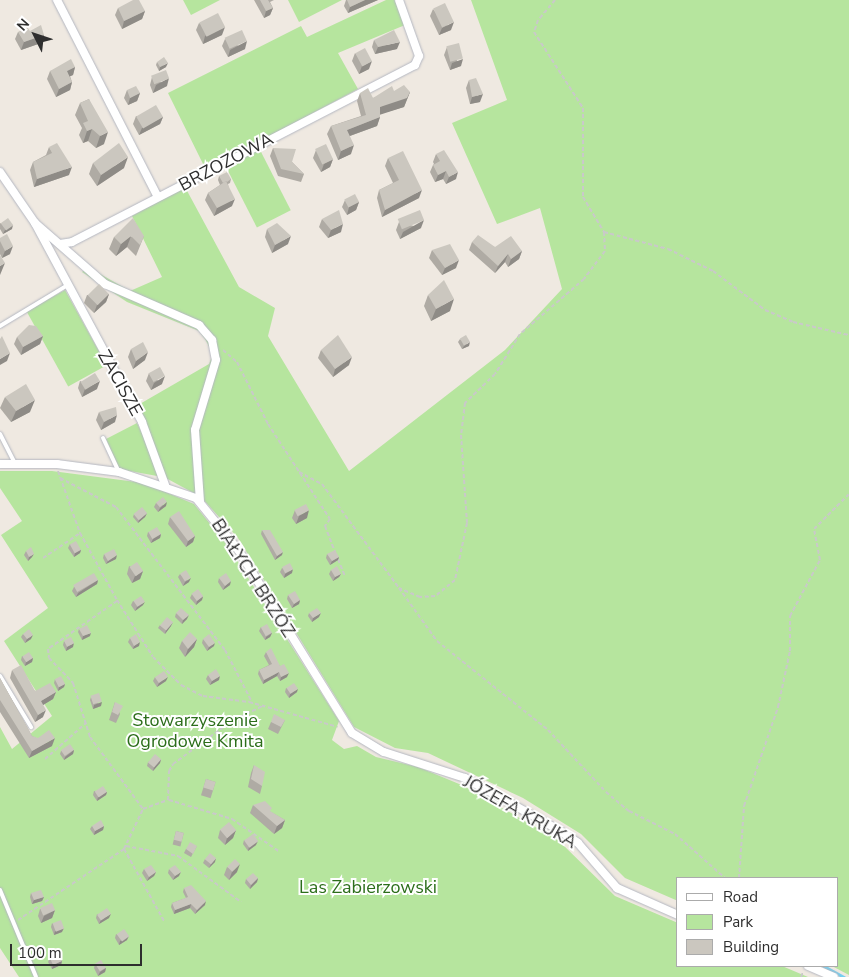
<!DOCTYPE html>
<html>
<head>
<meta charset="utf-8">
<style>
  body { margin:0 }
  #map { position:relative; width:849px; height:977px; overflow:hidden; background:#efe9e1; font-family:"Nunito Sans",sans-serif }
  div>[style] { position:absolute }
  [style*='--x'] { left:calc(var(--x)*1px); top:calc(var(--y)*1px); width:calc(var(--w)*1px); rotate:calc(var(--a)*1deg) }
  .green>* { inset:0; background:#b6e59e; transform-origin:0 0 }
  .stream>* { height:2.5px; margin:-1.25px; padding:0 1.25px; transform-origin:1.25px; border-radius:1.25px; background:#75cff0 }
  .path>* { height:2px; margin-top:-1px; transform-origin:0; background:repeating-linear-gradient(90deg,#c9c9c9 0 4px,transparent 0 6.5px) }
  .roads { filter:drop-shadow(0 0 1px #b4b7c1) drop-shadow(0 0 1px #b4b7c1) }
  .service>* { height:4px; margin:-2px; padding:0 2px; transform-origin:2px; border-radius:2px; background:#fff }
  .minor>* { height:8px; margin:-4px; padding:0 4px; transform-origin:4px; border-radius:4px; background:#fff }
  .wall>* { inset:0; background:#afaba4; transform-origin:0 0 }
  .shaded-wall>* { inset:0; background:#8e8b86 }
  .building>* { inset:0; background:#cbc7bf; transform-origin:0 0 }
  span { translate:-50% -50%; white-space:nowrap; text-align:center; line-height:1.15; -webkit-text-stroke:4px #fff; paint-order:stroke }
  .street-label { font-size:18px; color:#2e2e2e }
  .park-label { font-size:18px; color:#2c6e1b }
  .legend { position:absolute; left:676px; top:877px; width:162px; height:90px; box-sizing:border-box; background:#fff; border:1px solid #ababab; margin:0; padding:6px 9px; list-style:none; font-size:15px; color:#2e2e2e }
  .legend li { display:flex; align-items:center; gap:10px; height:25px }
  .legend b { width:25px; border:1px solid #ababab }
  .north { position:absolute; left:10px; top:10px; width:50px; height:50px; -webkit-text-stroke:4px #fff; paint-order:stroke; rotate:311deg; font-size:14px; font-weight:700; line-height:20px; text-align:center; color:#2e2e2e }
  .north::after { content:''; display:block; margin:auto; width:18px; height:22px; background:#2e2e2e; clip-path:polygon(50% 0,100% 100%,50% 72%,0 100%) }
  .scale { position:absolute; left:10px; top:944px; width:132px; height:22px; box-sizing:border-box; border:2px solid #2e2e2e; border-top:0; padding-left:6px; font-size:15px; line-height:18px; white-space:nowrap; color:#2e2e2e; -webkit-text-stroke:4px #fff; paint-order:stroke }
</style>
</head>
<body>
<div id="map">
  <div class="green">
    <i style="clip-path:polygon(183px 0,220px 0,191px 15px)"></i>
    <i style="clip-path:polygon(288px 0,342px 0,299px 22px)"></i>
    <i style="clip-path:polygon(386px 0,396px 0,405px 25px,338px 53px,358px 89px,206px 170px,168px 93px,301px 26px,307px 37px)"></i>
    <i style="clip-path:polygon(471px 0,849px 0,849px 975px,832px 966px,838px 966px,838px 878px,678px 878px,678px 901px,625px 878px,581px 834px,523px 798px,428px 753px,395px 748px,354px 727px,238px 538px,201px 497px,164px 477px,138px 405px,209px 364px,213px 354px,205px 339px,199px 331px,127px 302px,82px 272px,88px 267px,130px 291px,162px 277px,132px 216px,185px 187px,239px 287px,275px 308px,268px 336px,349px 471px,505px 350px,562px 289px,540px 208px,497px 224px,452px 123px,507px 100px)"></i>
    <i style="left:259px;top:148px;width:70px;height:38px;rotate:63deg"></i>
    <i style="left:65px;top:290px;width:86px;height:44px;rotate:61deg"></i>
    <i style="clip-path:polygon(137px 423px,158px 467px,157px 476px,119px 469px,106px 439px)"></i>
    <i style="clip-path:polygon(0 471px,52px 471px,144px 483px,194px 504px,228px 546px,339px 721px,332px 740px,344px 749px,357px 746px,376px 757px,418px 767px,464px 786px,558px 840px,615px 896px,678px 923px,678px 966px,782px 966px,808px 977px,19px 977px,0 948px,0 727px,12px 749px,52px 716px,4px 641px,48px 608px,1px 535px,22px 521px,0 488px)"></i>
  </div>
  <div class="stream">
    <i style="--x:824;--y:966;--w:23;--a:29"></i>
  </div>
  <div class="path">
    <i style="--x:555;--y:0;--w:26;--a:130"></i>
    <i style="--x:538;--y:20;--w:13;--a:108"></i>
    <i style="--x:534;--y:32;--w:90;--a:57.2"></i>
    <i style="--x:583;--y:108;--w:89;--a:90"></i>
    <i style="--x:583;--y:197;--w:41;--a:59"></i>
    <i style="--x:604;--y:232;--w:19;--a:87"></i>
    <i style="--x:605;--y:251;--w:35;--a:127"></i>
    <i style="--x:584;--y:279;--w:84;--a:139.3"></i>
    <i style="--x:520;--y:334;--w:47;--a:122"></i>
    <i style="--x:495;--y:374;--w:42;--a:136"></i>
    <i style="--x:465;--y:403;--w:32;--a:97"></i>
    <i style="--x:461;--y:435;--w:88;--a:86.1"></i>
    <i style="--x:467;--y:523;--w:58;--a:101.9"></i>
    <i style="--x:455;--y:580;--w:26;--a:141"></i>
    <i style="--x:435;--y:596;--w:15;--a:176"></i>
    <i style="--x:420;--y:597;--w:23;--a:-157"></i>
    <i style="--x:399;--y:588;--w:65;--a:54.4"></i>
    <i style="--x:437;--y:641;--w:142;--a:38.7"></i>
    <i style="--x:548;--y:730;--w:85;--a:46.9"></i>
    <i style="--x:606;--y:792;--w:30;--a:40"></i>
    <i style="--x:629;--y:811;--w:51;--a:26.6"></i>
    <i style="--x:675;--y:834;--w:67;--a:41.3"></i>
    <i style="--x:604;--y:232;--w:66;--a:14.9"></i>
    <i style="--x:668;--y:249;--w:50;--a:26.1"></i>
    <i style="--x:713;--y:271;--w:65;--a:36.9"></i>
    <i style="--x:765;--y:310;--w:30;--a:23"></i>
    <i style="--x:793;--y:322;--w:57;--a:13.1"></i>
    <i style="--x:223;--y:350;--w:18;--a:41"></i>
    <i style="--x:237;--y:362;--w:69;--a:63.4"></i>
    <i style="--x:268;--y:424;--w:113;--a:56.9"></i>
    <i style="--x:330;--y:519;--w:9;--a:126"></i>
    <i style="--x:325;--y:526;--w:28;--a:69"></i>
    <i style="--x:58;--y:471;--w:66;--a:70.5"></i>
    <i style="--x:80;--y:533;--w:77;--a:61.1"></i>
    <i style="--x:117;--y:600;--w:67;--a:57.7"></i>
    <i style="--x:153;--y:657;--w:40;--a:45"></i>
    <i style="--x:181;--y:685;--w:25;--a:27"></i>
    <i style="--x:203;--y:696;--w:46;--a:7.4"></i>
    <i style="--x:249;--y:702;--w:92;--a:15.7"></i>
    <i style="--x:299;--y:472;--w:26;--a:28"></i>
    <i style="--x:322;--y:484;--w:129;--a:53.5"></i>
    <i style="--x:60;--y:478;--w:63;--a:27.4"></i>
    <i style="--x:116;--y:507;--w:180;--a:52.7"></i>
    <i style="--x:225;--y:650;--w:59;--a:62.6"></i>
    <i style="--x:43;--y:558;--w:45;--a:-34"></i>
    <i style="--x:338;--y:559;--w:18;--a:68"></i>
    <i style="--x:117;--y:601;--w:84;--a:145.2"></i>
    <i style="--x:48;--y:649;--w:9;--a:84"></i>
    <i style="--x:49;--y:658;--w:35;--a:46"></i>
    <i style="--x:73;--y:683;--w:57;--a:72.5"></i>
    <i style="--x:90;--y:737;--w:89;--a:53.6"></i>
    <i style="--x:45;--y:759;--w:55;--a:-41.3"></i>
    <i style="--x:169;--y:800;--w:66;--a:16.8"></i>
    <i style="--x:232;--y:819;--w:58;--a:34.5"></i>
    <i style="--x:126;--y:846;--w:53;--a:10.9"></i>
    <i style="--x:178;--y:856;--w:78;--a:36.1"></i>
    <i style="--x:124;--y:849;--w:82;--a:60.9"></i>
    <i style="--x:739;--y:878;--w:72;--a:-86"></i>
    <i style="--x:744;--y:806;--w:105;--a:-71"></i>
    <i style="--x:778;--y:707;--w:57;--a:-77.9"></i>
    <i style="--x:790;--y:651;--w:35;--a:-90"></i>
    <i style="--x:790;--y:616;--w:64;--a:-61.8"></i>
    <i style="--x:820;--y:560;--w:32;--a:-101"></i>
    <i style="--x:814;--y:529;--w:49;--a:-45"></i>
    <i style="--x:18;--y:920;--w:128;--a:-33.8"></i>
    <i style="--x:124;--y:849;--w:44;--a:-64.6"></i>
    <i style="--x:143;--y:809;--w:27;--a:-20"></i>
    <i style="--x:168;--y:800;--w:29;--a:-88"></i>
    <i style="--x:169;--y:771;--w:8;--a:-60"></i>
    <i style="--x:173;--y:764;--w:69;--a:-36.2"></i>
    <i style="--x:229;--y:723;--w:37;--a:-27"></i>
    <i style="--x:801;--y:977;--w:5;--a:-68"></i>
  </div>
  <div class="roads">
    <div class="service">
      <i style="--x:0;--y:326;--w:77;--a:-31.2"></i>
      <i style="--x:0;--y:434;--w:33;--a:63"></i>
      <i style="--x:103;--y:438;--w:38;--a:65"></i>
      <i style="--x:0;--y:676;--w:60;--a:58.7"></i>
      <i style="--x:0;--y:890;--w:94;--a:67.5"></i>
    </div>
    <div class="minor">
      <i style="--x:57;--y:0;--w:221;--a:62.9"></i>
      <i style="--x:0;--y:172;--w:62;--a:55.5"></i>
      <i style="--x:35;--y:223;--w:226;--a:61.7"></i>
      <i style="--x:142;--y:422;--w:67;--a:69.9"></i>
      <i style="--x:35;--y:223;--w:93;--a:41.1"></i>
      <i style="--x:105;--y:284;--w:103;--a:23.6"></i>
      <i style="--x:199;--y:325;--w:20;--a:49"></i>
      <i style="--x:212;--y:340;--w:20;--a:79"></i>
      <i style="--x:216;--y:360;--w:73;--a:106.7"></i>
      <i style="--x:195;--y:430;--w:72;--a:86"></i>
      <i style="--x:60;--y:244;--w:12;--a:-9"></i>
      <i style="--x:72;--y:242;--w:386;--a:-27.3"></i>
      <i style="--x:415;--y:65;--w:10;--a:-66"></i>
      <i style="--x:419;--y:56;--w:59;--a:-109.7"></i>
      <i style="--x:0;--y:464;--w:57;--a:0"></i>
      <i style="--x:57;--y:464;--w:63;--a:7.4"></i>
      <i style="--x:119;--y:472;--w:81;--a:18.7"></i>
      <i style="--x:196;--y:498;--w:68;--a:50.9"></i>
      <i style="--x:239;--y:551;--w:214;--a:58.2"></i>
      <i style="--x:352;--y:733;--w:37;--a:31"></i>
      <i style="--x:384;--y:752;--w:85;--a:17.8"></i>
      <i style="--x:465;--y:778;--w:107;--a:29"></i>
      <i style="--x:559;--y:830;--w:23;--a:34"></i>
      <i style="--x:578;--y:843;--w:60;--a:49.1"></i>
      <i style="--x:617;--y:888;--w:67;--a:23.9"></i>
      <i style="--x:808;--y:966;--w:28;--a:23"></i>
    </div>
  </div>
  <div class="wall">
    <i style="clip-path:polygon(254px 0,274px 0,270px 2px,273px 8px,270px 15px,264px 18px)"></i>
    <i style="clip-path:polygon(346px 0,378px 0,348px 13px,344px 6px)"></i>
    <i style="clip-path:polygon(118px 8px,145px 11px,142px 19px,122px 29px,115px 15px)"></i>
    <i style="clip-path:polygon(433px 9px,451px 30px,439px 35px,430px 16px)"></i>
    <i style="clip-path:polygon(199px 23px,222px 35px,203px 44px,196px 30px)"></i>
    <i style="clip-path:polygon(30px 31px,44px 35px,41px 43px,21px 50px,15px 39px,18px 32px)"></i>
    <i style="clip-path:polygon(225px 39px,245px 49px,228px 57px,222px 46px)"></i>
    <i style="clip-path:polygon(374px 40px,397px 49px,375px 54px,372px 47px)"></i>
    <i style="clip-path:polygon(447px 47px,461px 66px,450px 70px,444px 55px)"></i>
    <i style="clip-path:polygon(355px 53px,369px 69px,359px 74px,352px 61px)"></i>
    <i style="clip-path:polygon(157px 62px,166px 67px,159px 71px,156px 65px)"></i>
    <i style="clip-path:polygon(75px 67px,73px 75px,70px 76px,72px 82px,70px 90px,56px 97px,47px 79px,50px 71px)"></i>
    <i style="clip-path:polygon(152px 77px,167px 86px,153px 93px,150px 85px)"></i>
    <i style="clip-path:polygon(469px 80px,480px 102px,470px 104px,466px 88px)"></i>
    <i style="clip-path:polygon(127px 90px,140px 93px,137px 101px,128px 105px,124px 98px)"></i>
    <i style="clip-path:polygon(394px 91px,410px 92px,404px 107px,380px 114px,380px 117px,377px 126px,350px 136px,351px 154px,338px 160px,327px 134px,331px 126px,361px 116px,357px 101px,360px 93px,373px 98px)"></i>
    <i style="clip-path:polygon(89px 99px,104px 144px,96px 148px,88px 141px,83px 143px,79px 135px,82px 128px,75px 115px,80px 103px)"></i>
    <i style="clip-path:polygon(136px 116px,163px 117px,160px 124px,139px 135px,133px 124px)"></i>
    <i style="clip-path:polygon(49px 147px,69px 175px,34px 187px,30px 170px,33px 162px,46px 155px)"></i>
    <i style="clip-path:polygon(273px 148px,292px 162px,304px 174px,301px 182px,278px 176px,270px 156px)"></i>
    <i style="clip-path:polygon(316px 150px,333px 159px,330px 167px,321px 172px,313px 158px)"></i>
    <i style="clip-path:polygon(436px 154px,456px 179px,446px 184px,443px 179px,435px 182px,430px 172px,433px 165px,434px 164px,433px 162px)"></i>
    <i style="clip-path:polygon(388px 158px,419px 198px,382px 217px,377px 198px,379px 190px,393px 183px,385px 166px)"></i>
    <i style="clip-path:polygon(93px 163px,124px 168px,97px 186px,89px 174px)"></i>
    <i style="clip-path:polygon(219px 176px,231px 179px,230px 183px,228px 184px,232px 206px,214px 216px,205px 200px,208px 193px,220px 185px,218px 180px)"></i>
    <i style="clip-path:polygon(345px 200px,359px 202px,356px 210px,347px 215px,342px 207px)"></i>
    <i style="clip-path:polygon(322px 219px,341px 232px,328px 238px,319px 227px)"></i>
    <i style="clip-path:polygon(399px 222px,421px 228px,400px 239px,396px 230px)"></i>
    <i style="clip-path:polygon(0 223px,12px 229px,3px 234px,0 229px)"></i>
    <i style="clip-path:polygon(267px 229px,288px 244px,272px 253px,265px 237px)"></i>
    <i style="clip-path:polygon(144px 236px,136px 256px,127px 247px,116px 256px,109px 249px,114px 237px)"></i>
    <i style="clip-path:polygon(0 238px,10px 254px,2px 258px,0 254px)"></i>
    <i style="clip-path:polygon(472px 242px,495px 247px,522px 251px,519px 259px,508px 267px,505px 262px,495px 273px,469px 250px)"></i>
    <i style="clip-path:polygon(432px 250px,456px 268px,442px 275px,429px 258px)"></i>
    <i style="clip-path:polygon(109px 294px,106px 302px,94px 313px,84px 303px,87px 295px)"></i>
    <i style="clip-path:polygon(428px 295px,450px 311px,431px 321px,424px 306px)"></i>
    <i style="clip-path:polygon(43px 336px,40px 344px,21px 355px,14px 344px,17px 337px)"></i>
    <i style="clip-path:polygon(460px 339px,469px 346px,462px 349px,458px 342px)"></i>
    <i style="clip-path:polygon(131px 349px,145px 360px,133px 369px,128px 357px)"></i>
    <i style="clip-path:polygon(321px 350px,349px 365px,333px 377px,318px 358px)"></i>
    <i style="clip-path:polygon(149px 373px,162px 384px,151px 390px,146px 381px)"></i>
    <i style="clip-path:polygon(80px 381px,97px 389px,82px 397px,78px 388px)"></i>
    <i style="clip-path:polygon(5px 397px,30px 412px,11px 422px,0 408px)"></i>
    <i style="clip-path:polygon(99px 412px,115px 422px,101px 430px,96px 420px)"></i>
    <i style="clip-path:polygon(156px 503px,166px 506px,158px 512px,154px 507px)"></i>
    <i style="clip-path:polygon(295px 510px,307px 518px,296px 524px,292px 518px)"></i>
    <i style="clip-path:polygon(147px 513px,145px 517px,138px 523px,133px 517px,134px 514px)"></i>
    <i style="clip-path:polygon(170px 517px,195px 536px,193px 542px,186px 547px,168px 524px)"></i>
    <i style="clip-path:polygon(262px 530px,282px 555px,275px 560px,261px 534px)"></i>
    <i style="clip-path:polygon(148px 532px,161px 534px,160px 538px,151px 543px,147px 536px)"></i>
    <i style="clip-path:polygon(70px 544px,81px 550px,80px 553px,74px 557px,68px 548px)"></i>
    <i style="clip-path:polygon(26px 551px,32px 557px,28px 561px,24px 555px)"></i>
    <i style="clip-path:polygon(104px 554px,116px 559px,106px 564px,103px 558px)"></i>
    <i style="clip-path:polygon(327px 554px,339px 557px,338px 560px,330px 565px,326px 558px)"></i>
    <i style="clip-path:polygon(129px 566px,143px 571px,140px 579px,132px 583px,127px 574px)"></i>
    <i style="clip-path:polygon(282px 568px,292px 573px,284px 578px,280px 572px)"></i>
    <i style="clip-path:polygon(331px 570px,341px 574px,339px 577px,333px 581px,329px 574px)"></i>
    <i style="clip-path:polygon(180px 574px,189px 582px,183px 586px,178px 577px)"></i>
    <i style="clip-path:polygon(219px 578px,230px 585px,223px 590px,218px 582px)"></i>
    <i style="clip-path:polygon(98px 580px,97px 584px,76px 597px,72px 591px,74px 587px)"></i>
    <i style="clip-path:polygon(192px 594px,203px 596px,202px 600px,196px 605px,190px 598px)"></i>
    <i style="clip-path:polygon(288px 595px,300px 600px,299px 604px,292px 608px,287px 599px)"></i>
    <i style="clip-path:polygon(133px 601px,143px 605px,135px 611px,131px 605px)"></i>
    <i style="clip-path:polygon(176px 613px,187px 619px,182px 624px,175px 617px)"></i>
    <i style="clip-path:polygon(309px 613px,319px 617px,312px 622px,308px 616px)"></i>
    <i style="clip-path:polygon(160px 625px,171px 626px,165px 634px,158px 628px)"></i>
    <i style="clip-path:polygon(261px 627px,272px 633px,270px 637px,265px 640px,259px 631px)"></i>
    <i style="clip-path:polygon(79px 629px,90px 636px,82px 640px,78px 632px)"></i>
    <i style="clip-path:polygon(23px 634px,31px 639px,25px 643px,21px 637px)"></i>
    <i style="clip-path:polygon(130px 638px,139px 646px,133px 649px,128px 642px)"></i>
    <i style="clip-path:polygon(197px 639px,194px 647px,185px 657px,179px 648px,182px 641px)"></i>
    <i style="clip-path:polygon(203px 639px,214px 646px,207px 651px,202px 643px)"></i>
    <i style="clip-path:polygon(64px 641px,73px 647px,66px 651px,63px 645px)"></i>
    <i style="clip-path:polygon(266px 652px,280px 666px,287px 677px,280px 681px,277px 676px,263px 684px,258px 674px,259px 670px,269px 665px,264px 656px)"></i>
    <i style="clip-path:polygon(22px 656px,33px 658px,32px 662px,25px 666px,21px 660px)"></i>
    <i style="clip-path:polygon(12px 670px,35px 691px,56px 692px,53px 699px,43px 705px,43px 717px,35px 722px,10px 678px)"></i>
    <i style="clip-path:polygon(208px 675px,219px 680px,210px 685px,206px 679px)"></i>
    <i style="clip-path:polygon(155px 677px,166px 681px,157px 687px,153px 681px)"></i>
    <i style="clip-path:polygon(0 678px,32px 736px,52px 746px,29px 758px,0 712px)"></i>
    <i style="clip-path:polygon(55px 679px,65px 684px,64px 687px,58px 691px,54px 683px)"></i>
    <i style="clip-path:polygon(286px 688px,297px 692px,289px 698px,285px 692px)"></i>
    <i style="clip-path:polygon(91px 697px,101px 706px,93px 709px,90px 700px)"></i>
    <i style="clip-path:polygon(115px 702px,120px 714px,116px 723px,109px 720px)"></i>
    <i style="clip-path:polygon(285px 720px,278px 734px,268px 729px,271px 722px)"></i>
    <i style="clip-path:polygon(74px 750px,73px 754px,64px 760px,60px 754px,61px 751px)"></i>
    <i style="clip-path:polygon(161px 759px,160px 763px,153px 771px,147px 766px,148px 762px)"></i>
    <i style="clip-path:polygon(254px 765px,262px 786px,260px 794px,248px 787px,251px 773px)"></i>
    <i style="left:206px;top:779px;width:10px;height:17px;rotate:17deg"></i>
    <i style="clip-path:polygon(94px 791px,107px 792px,106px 795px,97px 801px,93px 795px)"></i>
    <i style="clip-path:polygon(253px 805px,271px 812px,285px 820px,282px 828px,274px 834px,250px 813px)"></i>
    <i style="clip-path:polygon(92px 826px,104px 826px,103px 830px,94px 835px,90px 829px)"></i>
    <i style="clip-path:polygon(220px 830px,236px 830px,233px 838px,225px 845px,218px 838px)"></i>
    <i style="left:176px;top:831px;width:8px;height:14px;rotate:14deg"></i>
    <i style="clip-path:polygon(244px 840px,256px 845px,248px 851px,243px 844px)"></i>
    <i style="clip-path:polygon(197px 846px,191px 857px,184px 853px,186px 849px)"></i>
    <i style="clip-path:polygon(205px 859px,215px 862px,209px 868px,203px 863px)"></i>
    <i style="clip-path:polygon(227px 867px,237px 872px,229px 880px,224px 875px)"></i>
    <i style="clip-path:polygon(144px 869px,156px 872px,154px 876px,147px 881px,142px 873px)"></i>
    <i style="clip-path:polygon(169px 869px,179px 876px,173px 880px,168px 873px)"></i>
    <i style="clip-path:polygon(258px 878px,257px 882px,250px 889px,245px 883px,246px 879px)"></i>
    <i style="clip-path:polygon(184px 888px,205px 905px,195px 914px,190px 908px,174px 914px,171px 907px,172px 903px,186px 898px,183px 892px)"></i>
    <i style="clip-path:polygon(31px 893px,44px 897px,42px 901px,32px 904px,30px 897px)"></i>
    <i style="clip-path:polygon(40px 909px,55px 910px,52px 918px,41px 923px,38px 916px)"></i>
    <i style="clip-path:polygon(97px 914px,109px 918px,99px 924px,96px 918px)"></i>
    <i style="clip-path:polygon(52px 923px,62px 932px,54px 935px,51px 927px)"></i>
    <i style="clip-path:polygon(116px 934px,127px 940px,119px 945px,115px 938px)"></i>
    <i style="clip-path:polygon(50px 958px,62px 961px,61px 965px,52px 969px,48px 962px)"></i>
    <i style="clip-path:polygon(95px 964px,106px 968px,105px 972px,98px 976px,94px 968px)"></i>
  </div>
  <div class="shaded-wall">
    <i style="clip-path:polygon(365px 0,378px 0,348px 13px,350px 7px)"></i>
    <i style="clip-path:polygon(273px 8px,270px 15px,264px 18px,266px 11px)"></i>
    <i style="clip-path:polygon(145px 11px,142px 19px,122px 29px,124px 21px)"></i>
    <i style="clip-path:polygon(454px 22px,451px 30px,439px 35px,442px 28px)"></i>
    <i style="clip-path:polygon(225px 27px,222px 35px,203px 44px,205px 36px)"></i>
    <i style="clip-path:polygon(44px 35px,41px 43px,21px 50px,24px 42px)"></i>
    <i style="clip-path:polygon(247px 41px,245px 49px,228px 57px,230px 50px)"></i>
    <i style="clip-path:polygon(400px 42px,397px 49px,375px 54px,378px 47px)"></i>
    <i style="clip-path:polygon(463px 59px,461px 66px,450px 70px,452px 63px)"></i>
    <i style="clip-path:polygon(372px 61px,369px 69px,359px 74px,362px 66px)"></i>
    <i style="clip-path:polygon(168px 63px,166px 67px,159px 71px,160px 67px)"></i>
    <i style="clip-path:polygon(75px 67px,73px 75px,64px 79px,67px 71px)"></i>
    <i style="clip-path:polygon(169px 78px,167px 86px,153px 93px,156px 85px)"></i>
    <i style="clip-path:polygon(72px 82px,70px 90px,56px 97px,59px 89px)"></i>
    <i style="clip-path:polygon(410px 92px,404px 107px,376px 116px,380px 107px)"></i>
    <i style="clip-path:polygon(140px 93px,137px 101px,128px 105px,130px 98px)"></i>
    <i style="clip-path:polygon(483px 94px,480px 102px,470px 104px,472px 97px)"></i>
    <i style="clip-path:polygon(163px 117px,160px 124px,139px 135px,142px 128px)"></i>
    <i style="clip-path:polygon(380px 117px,377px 126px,344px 138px,347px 130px)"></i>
    <i style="clip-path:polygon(92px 129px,88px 141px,83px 143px,87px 131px)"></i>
    <i style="clip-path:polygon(108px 132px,104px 144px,96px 148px,100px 136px)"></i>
    <i style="clip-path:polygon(354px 145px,351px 154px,338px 160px,341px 151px)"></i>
    <i style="clip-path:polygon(128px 157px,124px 168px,97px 186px,101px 175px)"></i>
    <i style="clip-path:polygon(333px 159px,330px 167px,321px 172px,324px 164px)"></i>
    <i style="clip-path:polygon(72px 167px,69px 175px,34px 187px,37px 179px)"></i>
    <i style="clip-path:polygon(446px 171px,443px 179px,435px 182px,438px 175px)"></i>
    <i style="clip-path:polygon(458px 172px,456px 179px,446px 184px,449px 177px)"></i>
    <i style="clip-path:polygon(422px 190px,419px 198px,382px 217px,385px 210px)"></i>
    <i style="clip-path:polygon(235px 199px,232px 206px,214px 216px,217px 208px)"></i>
    <i style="clip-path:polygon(359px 202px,356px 210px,347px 215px,349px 207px)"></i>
    <i style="clip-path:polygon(424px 220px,421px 228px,400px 239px,403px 232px)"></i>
    <i style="clip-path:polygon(343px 224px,341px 232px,328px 238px,331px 230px)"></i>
    <i style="clip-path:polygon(13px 225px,12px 229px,3px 234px,5px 230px)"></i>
    <i style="clip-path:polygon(131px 236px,127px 247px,116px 256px,121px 244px)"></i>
    <i style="clip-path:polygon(291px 236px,288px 244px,272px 253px,275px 245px)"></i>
    <i style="clip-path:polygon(13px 246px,10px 254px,2px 258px,5px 251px)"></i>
    <i style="clip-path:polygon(522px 251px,519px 259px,508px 267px,511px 259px)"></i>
    <i style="clip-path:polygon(508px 254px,505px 262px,495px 273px,498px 266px)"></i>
    <i style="clip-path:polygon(459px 260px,456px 268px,442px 275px,445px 268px)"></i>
    <i style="clip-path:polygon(5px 263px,0 275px,0 266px)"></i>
    <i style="clip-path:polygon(109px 294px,106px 302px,94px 313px,97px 305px)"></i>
    <i style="clip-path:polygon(454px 299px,450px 311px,431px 321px,436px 309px)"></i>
    <i style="clip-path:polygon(43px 336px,40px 344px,21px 355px,23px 347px)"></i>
    <i style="clip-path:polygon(470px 342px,469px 346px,462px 349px,464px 346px)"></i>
    <i style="clip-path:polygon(148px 352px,145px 360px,133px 369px,136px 361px)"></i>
    <i style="clip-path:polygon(10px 353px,7px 361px,0 365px,0 359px)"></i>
    <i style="clip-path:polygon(352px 357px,349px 365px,333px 377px,335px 369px)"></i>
    <i style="clip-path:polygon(165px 376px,162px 384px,151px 390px,154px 383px)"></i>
    <i style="clip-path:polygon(100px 381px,97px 389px,82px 397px,85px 389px)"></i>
    <i style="clip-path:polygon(35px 400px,30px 412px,11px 422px,16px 411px)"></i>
    <i style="clip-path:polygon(117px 415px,115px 422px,101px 430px,104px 422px)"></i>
    <i style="clip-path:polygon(167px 502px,166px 506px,158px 512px,160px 508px)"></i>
    <i style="clip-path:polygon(309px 510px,307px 518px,296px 524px,299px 516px)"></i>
    <i style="clip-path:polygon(147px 513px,145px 517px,138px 523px,139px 520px)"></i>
    <i style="clip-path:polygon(161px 534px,160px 538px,151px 543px,153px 539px)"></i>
    <i style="clip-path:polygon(195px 536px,193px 542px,186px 547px,188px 541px)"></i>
    <i style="clip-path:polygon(81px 550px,80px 553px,74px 557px,75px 553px)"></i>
    <i style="clip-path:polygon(283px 552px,282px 555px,275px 560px,277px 556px)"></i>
    <i style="clip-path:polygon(34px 554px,32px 557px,28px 561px,29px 557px)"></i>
    <i style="clip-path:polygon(117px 555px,116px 559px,106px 564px,108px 561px)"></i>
    <i style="clip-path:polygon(339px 557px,338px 560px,330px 565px,332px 561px)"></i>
    <i style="clip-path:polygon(293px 569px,292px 573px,284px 578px,285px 574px)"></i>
    <i style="clip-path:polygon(143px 571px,140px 579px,132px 583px,135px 576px)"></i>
    <i style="clip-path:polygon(341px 574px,339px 577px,333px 581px,335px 577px)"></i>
    <i style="clip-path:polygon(191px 578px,189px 582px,183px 586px,185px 582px)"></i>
    <i style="clip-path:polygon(98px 580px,97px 584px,76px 597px,78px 593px)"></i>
    <i style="clip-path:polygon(231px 581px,230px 585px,223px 590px,225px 586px)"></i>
    <i style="clip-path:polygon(203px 596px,202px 600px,196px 605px,197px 601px)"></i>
    <i style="clip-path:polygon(300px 600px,299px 604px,292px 608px,294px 604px)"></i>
    <i style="clip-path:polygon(145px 602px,143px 605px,135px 611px,137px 607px)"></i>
    <i style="clip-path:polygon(321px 613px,319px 617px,312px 622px,313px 618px)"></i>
    <i style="clip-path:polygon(189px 615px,187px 619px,182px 624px,183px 620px)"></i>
    <i style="clip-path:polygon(173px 622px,171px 626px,165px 634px,166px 630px)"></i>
    <i style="clip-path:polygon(91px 633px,90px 636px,82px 640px,83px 636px)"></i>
    <i style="clip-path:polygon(272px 633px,270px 637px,265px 640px,266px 637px)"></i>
    <i style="clip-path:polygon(33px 635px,31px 639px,25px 643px,27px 639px)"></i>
    <i style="clip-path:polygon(197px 639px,194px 647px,185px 657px,188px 649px)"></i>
    <i style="clip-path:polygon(140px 642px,139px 646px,133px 649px,134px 646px)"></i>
    <i style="clip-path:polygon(74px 643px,73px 647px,66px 651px,67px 647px)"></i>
    <i style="clip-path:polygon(215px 643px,214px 646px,207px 651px,209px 647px)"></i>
    <i style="clip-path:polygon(33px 658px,32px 662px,25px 666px,26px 662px)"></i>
    <i style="clip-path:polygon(279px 672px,277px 676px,263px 684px,264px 680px)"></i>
    <i style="clip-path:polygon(289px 673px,287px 677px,280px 681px,281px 677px)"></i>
    <i style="clip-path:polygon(220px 676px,219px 680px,210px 685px,212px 681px)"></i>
    <i style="clip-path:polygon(168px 677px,166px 681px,157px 687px,159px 683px)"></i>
    <i style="clip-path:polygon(65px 684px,64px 687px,58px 691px,59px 687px)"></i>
    <i style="clip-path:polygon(298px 689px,297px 692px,289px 698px,290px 694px)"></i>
    <i style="clip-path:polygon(56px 692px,53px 699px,38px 708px,41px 701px)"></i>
    <i style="clip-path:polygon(102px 702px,101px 706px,93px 709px,94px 705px)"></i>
    <i style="clip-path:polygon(46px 710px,43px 717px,35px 722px,38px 715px)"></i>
    <i style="clip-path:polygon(55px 738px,52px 746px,29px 758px,32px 751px)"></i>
    <i style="clip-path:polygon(74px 750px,73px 754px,64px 760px,65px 757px)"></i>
    <i style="clip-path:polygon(161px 759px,160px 763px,153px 771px,154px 767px)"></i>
    <i style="clip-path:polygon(107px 792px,106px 795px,97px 801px,98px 797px)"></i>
    <i style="clip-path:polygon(285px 820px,282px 828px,274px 834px,277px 826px)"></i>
    <i style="clip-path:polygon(104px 826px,103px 830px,94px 835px,95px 831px)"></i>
    <i style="clip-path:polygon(236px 830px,233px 838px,225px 845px,227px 838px)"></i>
    <i style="clip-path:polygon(258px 841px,256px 845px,248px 851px,249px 847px)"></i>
    <i style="clip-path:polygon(216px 858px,215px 862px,209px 868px,211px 864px)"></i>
    <i style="clip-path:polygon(240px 864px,237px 872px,229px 880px,232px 872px)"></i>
    <i style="clip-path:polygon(156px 872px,154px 876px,147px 881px,149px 877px)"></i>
    <i style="clip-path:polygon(181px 872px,179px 876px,173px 880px,175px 876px)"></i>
    <i style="clip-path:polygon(258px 878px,257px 882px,250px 889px,251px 885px)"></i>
    <i style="clip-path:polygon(44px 897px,42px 901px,32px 904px,34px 900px)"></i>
    <i style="clip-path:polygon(206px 901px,205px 905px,195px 914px,197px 910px)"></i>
    <i style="clip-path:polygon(191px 904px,190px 908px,174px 914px,175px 910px)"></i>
    <i style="clip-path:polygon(55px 910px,52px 918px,41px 923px,44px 916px)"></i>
    <i style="clip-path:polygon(111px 914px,109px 918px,99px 924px,101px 920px)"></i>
    <i style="clip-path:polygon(64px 928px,62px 932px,54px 935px,55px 931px)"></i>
    <i style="clip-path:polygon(129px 936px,127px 940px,119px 945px,120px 941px)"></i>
    <i style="clip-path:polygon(62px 961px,61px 965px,52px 969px,53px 965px)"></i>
    <i style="clip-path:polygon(106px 968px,105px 972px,98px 976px,100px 972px)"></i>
  </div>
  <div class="building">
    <i style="clip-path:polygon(133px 0,139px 0,145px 11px,124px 21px,118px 8px)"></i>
    <i style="clip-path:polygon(260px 0,268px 0,273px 8px,266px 11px)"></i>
    <i style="clip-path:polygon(347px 0,365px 0,350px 7px)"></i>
    <i style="left:445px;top:3px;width:21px;height:13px;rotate:65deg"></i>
    <i style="left:218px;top:13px;width:16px;height:21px;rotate:63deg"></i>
    <i style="clip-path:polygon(41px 25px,44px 35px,24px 42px,18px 32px,27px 27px,30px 31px)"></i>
    <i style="left:242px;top:30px;width:12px;height:19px;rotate:66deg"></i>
    <i style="clip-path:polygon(394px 30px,400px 42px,378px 47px,374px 40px)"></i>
    <i style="left:459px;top:43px;width:16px;height:13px;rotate:76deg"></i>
    <i style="left:365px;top:48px;width:15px;height:11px;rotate:62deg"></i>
    <i style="clip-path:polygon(164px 57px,168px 63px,160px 67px,157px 62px)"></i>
    <i style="clip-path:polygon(71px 59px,75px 67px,67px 71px,72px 82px,59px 89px,50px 71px)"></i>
    <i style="left:166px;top:70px;width:9px;height:16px;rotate:69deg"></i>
    <i style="clip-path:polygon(476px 78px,483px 94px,472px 97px,469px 80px)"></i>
    <i style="clip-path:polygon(404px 85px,410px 92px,407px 98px,380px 107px,380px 117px,347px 130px,354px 145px,341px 151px,331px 126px,366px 115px,360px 93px,368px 88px,373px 98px,392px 86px,394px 91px)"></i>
    <i style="clip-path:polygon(136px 86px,140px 93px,130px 98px,127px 90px)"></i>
    <i style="clip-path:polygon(89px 99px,108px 132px,100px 136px,92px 129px,87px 131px,83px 123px,88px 121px,80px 103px)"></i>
    <i style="left:156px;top:105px;width:14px;height:23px;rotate:60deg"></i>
    <i style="clip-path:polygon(57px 143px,72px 167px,37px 179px,33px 162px,52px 153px,49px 147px)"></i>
    <i style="clip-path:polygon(119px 143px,128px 157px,101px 175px,93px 163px)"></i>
    <i style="left:326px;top:144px;width:17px;height:12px;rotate:65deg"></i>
    <i style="clip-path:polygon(273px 148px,296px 149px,292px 162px,304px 174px,281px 169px)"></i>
    <i style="clip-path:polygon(444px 150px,458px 172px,449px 177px,446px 171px,438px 175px,433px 165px,440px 161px,436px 154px)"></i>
    <i style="clip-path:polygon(403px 151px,422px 190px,385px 210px,379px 190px,399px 180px,388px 158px)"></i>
    <i style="clip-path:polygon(227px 172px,231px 179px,227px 182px,226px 181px,223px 183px,219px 176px)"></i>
    <i style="clip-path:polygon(226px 181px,235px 199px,217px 208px,208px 193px)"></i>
    <i style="left:355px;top:194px;width:9px;height:12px;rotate:63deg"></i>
    <i style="clip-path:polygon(339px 210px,343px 224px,331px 230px,322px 219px)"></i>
    <i style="left:420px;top:210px;width:11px;height:24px;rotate:68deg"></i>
    <i style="left:8px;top:218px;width:9px;height:9px;rotate:54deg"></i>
    <i style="clip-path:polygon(133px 218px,144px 236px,140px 245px,131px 236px,121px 244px,114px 237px)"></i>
    <i style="clip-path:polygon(277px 223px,291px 236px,275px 245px,267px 229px)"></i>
    <i style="clip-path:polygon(7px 234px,13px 246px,5px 251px,0 241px,0 238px)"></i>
    <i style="clip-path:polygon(478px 235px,495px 247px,511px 236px,522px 251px,511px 259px,508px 254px,498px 266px,472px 242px)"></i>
    <i style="clip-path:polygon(450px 244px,459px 260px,445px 268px,432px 250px)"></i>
    <i style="clip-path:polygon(0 255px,5px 263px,0 266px)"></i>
    <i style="clip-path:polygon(444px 280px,454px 299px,436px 309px,428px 295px)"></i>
    <i style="left:99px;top:284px;width:14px;height:16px;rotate:45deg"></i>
    <i style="clip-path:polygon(29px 325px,36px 326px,43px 336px,23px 347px,17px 337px)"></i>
    <i style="clip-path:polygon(338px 335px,352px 357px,335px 369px,321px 350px)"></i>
    <i style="left:466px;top:335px;width:8px;height:7px;rotate:60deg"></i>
    <i style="clip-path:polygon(2px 336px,10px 353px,0 359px,0 339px)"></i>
    <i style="clip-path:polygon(143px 342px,148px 352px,136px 361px,131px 349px)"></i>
    <i style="left:160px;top:367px;width:10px;height:13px;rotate:61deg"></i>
    <i style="left:95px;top:373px;width:9px;height:17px;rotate:58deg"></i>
    <i style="clip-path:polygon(26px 384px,35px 400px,16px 411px,5px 397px)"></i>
    <i style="clip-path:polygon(116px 407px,117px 415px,104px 422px,99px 412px)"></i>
    <i style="left:163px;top:497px;width:6px;height:9px;rotate:51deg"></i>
    <i style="left:306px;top:504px;width:7px;height:13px;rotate:63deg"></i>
    <i style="left:142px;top:507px;width:8px;height:11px;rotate:50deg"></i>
    <i style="clip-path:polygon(179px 511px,195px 536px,188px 541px,170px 517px)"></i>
    <i style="left:157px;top:527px;width:8px;height:10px;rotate:60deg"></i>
    <i style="clip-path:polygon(262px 530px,270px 530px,283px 552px,277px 556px)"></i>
    <i style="left:76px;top:541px;width:10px;height:7px;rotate:61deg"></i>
    <i style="clip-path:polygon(31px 547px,34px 554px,29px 557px,26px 551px)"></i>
    <i style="clip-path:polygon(114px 549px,117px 555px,108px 561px,104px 554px)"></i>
    <i style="clip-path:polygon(335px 550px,339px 557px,332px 561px,327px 554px)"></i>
    <i style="left:137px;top:562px;width:11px;height:9px;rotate:56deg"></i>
    <i style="left:290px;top:563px;width:7px;height:9px;rotate:63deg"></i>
    <i style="clip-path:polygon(337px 566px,341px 574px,335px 577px,331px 570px)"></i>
    <i style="left:186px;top:570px;width:9px;height:7px;rotate:58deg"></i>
    <i style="left:94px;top:573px;width:8px;height:24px;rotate:60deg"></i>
    <i style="clip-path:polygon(226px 573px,231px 581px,225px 586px,219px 578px)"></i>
    <i style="left:198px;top:589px;width:9px;height:8px;rotate:54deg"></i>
    <i style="clip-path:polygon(295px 591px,300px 600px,294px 604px,288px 595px)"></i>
    <i style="left:141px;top:596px;width:7px;height:9px;rotate:56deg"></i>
    <i style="clip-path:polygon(181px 608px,189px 615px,183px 620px,176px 613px)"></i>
    <i style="clip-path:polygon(317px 608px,321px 613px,313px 618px,309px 613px)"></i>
    <i style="left:167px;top:617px;width:8px;height:11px;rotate:40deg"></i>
    <i style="left:267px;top:624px;width:10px;height:7px;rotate:61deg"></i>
    <i style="clip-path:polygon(87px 625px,91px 633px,83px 636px,79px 629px)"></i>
    <i style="clip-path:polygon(29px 629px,33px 635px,27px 639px,23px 634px)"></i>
    <i style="clip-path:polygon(190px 632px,197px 639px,188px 649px,182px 641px)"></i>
    <i style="clip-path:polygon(136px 634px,140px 642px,134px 646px,130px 638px)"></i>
    <i style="clip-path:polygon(209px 634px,215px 643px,209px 647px,203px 639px)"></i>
    <i style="left:71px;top:637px;width:7px;height:8px;rotate:63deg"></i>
    <i style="clip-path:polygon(271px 648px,280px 666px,284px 664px,289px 673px,281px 677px,279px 672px,264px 680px,259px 670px,272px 664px,266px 652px)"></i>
    <i style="left:29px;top:652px;width:7px;height:8px;rotate:56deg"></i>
    <i style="clip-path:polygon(21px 665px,35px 691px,50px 683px,56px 692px,41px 701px,46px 710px,38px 715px,12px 670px)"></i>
    <i style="clip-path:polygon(216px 669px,220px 676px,212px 681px,208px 675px)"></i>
    <i style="left:164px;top:671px;width:7px;height:11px;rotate:56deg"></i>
    <i style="left:61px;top:676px;width:9px;height:7px;rotate:63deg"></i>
    <i style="clip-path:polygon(0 678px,32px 736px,38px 738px,49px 730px,55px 738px,32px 751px,0 700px)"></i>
    <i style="left:294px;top:683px;width:7px;height:9px;rotate:56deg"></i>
    <i style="left:99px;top:693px;width:9px;height:9px;rotate:72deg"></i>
    <i style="clip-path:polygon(115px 702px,123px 706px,118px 715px,112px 712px)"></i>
    <i style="clip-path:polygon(274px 714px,285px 720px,281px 727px,271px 722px)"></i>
    <i style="left:70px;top:744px;width:7px;height:11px;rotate:56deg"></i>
    <i style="left:155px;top:754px;width:8px;height:11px;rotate:40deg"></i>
    <i style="clip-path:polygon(254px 765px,265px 772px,262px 786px,251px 779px)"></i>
    <i style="left:206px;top:779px;width:10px;height:9px;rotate:17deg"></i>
    <i style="left:103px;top:786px;width:7px;height:10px;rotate:56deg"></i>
    <i style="clip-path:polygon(265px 801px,272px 808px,270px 811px,285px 820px,277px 826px,253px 805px)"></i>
    <i style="clip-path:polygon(101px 820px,104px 826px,95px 831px,92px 826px)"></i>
    <i style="left:229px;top:822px;width:11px;height:12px;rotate:49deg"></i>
    <i style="left:176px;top:831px;width:8px;height:9px;rotate:14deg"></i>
    <i style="left:253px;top:834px;width:9px;height:11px;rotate:54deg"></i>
    <i style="clip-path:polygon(190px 842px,197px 846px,193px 854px,186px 849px)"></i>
    <i style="left:210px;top:853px;width:8px;height:8px;rotate:40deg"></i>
    <i style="left:235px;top:859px;width:7px;height:11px;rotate:45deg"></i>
    <i style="clip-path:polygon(151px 865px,156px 872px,149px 877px,144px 869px)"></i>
    <i style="clip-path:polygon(175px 865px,181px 872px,175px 876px,169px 869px)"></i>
    <i style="clip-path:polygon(253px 873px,258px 878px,251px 885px,246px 879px)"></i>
    <i style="clip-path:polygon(191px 885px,206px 901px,197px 910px,191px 904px,175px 910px,172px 903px,188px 897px,184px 888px)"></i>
    <i style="clip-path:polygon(41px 890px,44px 897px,34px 900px,31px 893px)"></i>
    <i style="left:52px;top:903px;width:8px;height:13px;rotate:67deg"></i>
    <i style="left:107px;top:908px;width:7px;height:12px;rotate:56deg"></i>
    <i style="left:61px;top:920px;width:9px;height:9px;rotate:69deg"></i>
    <i style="left:124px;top:929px;width:9px;height:9px;rotate:54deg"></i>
    <i style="clip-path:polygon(59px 953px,62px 961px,53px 965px,50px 958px)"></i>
    <i style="left:101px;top:960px;width:9px;height:7px;rotate:58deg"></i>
  </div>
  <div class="street-label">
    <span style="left:226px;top:162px;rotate:-28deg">BRZOZOWA</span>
    <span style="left:120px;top:383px;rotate:61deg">ZACISZE</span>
    <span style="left:253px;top:578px;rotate:57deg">BIAŁYCH BRZÓZ</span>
    <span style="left:520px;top:812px;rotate:30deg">JÓZEFA KRUKA</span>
  </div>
  <div class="park-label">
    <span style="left:195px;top:731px">Stowarzyszenie<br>Ogrodowe Kmita</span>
    <span style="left:368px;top:887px">Las Zabierzowski</span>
  </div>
  <ul class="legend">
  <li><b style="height:6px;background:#fff"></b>Road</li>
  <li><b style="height:14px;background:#b6e59e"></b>Park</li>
  <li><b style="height:14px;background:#cbc7bf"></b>Building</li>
  </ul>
  <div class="north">N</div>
  <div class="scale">100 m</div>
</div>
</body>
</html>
